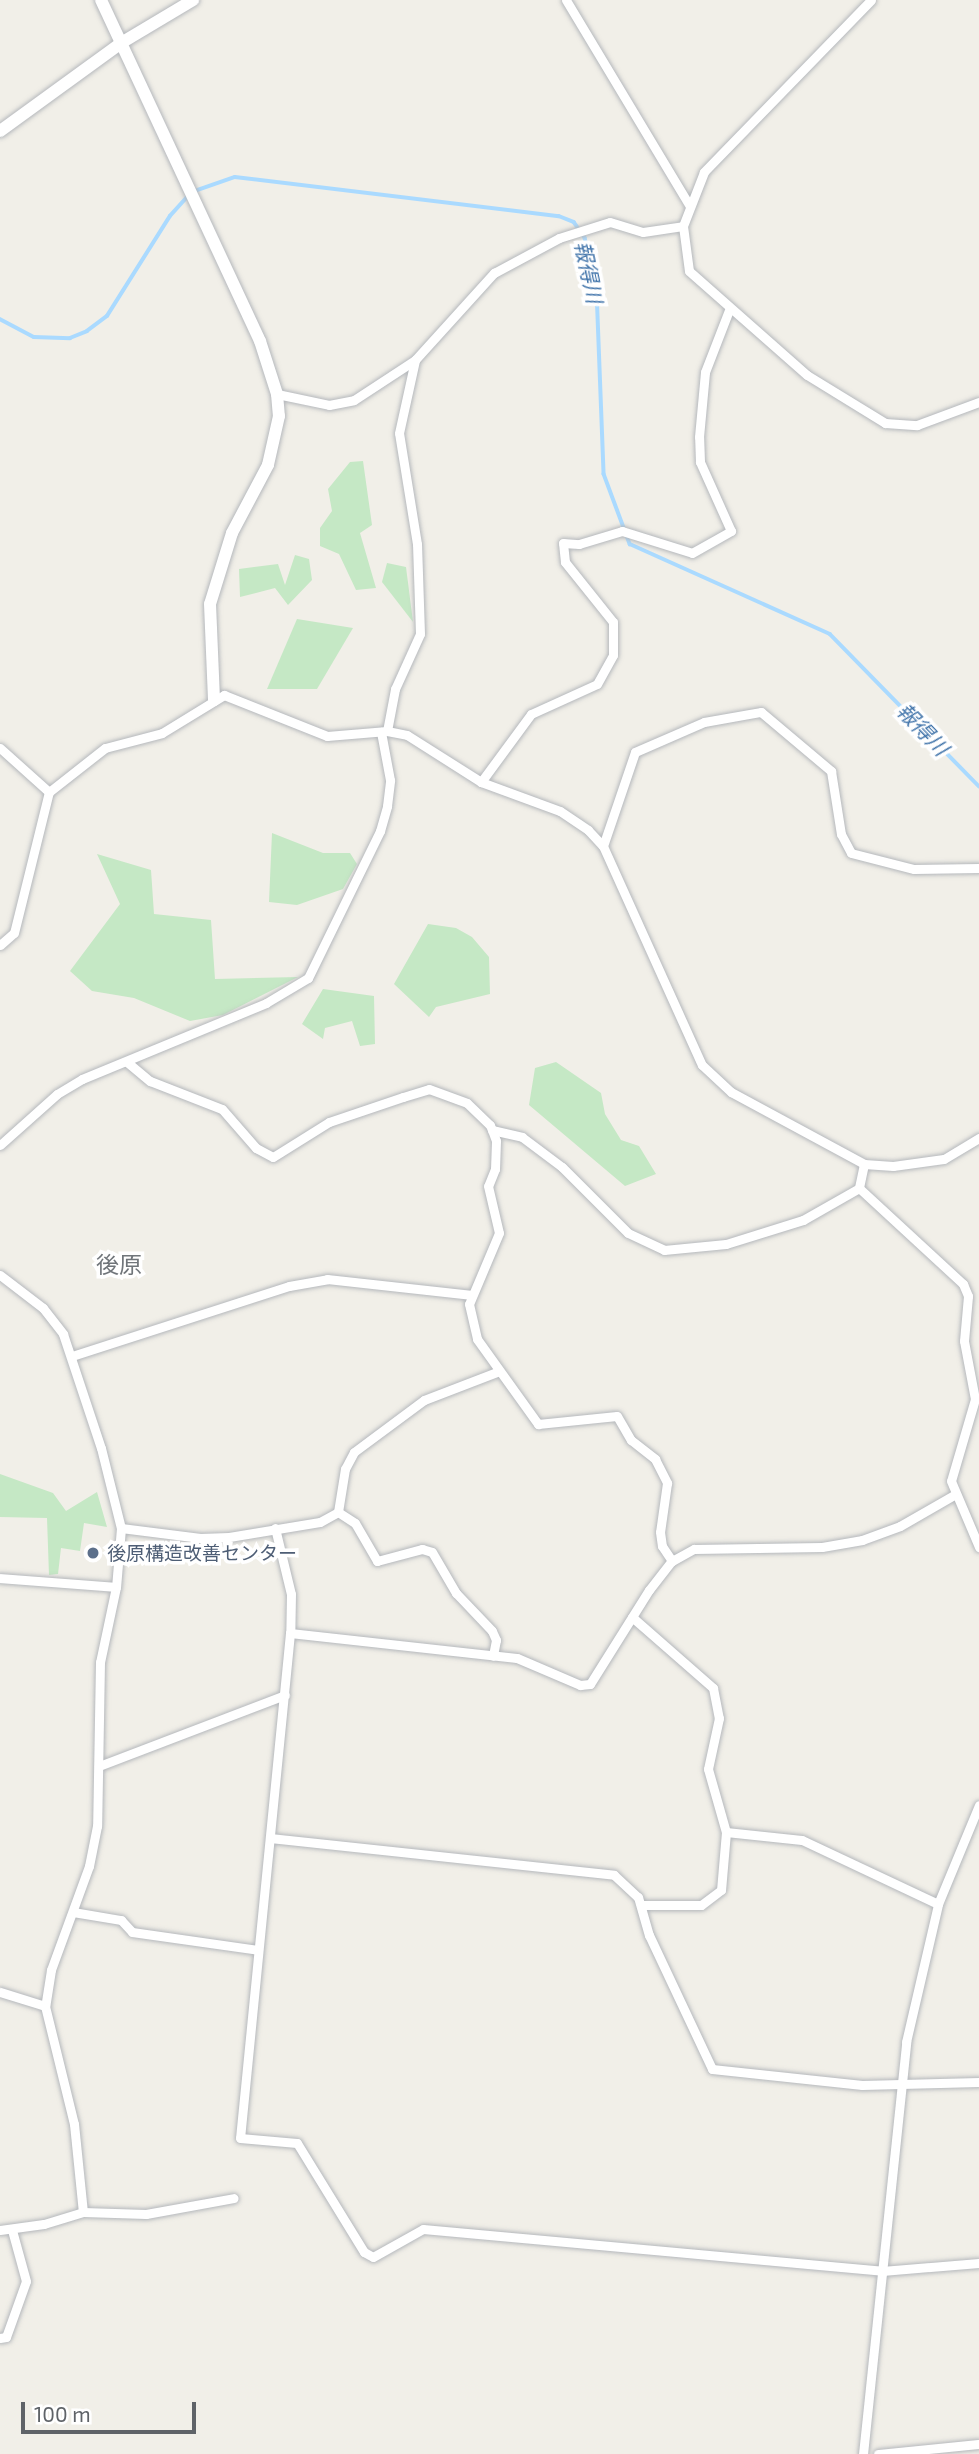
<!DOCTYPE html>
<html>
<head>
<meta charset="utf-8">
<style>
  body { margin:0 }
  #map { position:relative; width:979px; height:2454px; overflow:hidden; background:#f1efe8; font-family:"Exo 2","Noto Sans JP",sans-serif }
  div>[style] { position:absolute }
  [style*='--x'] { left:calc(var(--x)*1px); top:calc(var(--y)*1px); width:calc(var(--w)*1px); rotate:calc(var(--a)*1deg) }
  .green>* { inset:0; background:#c5e8c5 }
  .stream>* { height:3.5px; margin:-1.75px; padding:0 1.75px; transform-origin:1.75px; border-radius:1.75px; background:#aadaff }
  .roads { filter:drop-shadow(0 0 2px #b5b8bc) drop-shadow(0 0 2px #b5b8bc) }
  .minor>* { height:9px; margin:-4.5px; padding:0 4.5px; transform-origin:4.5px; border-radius:4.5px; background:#fff }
  .tertiary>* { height:12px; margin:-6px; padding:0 6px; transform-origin:6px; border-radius:6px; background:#fff }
  .dots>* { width:19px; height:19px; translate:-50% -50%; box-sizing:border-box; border:4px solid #fff; border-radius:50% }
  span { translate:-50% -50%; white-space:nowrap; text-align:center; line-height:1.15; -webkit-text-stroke:7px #fff; paint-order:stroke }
  .service-label { font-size:19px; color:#4e5e75 }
  .left { translate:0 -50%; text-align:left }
  .water-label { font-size:21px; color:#4174aa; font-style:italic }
  .quarter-label { font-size:23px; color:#70757a }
  .scale { position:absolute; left:21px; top:2402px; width:175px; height:32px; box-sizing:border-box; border:4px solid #5f6368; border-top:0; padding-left:9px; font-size:21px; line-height:24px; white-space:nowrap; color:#5f6368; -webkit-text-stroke:5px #fff; paint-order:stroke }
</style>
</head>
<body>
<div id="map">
  <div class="green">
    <i style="clip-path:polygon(363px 461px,372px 525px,360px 533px,376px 588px,356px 590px,339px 554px,320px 546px,320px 528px,332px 511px,328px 489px,350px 462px)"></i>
    <i style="clip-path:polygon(295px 555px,309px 559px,312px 580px,288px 605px,275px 588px,240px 597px,239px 569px,278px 564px,285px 585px)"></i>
    <i style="clip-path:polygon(387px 563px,406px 567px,413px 622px,382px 582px)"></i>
    <i style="clip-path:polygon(297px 619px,353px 628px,317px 689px,267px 689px)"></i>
    <i style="clip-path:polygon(272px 833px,323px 853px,350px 853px,357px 864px,343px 889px,297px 905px,269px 902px)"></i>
    <i style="clip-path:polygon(97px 854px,151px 870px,154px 914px,211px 920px,215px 979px,298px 977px,223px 1015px,190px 1021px,134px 998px,92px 991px,70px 971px,120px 904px)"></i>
    <i style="clip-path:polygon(428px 924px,456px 928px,472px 937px,489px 957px,490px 994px,436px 1007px,429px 1017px,394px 984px)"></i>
    <i style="clip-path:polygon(323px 989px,374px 996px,375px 1044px,360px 1046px,352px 1021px,325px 1028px,323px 1039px,302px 1024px)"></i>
    <i style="clip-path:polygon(556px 1062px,601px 1093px,605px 1114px,621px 1140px,639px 1146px,656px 1174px,625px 1186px,529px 1105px,535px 1068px)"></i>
    <i style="clip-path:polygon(0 1474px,53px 1493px,66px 1511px,97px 1492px,107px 1527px,84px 1523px,80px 1551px,61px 1548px,58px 1574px,49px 1575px,47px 1518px,0 1517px)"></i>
  </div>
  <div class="stream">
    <i style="--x:195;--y:191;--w:42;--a:-19.3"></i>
    <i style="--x:235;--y:177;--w:326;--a:6.9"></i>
    <i style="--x:559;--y:216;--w:16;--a:22"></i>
    <i style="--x:574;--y:222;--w:19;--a:55"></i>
    <i style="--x:585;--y:238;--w:53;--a:77"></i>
    <i style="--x:597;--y:290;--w:184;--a:87.8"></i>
    <i style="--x:604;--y:474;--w:75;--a:69.6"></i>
    <i style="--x:630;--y:544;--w:219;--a:24.2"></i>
    <i style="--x:830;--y:634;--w:213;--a:45.6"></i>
    <i style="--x:0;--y:319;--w:38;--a:28"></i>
    <i style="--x:34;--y:337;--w:36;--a:2"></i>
    <i style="--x:70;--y:338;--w:18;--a:-22"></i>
    <i style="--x:87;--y:331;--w:25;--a:-37"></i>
    <i style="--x:107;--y:316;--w:118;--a:-57.8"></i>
    <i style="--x:170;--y:216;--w:28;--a:-48"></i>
  </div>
  <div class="roads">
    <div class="minor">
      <i style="--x:566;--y:0;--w:240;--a:59"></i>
      <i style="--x:871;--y:0;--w:240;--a:134.2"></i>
      <i style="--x:704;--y:172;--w:58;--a:111.3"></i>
      <i style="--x:683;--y:226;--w:45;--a:82.4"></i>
      <i style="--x:689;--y:271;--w:157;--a:41.4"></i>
      <i style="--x:807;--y:375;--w:92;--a:31.6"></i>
      <i style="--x:885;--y:423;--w:32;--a:4"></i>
      <i style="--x:917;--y:425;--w:66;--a:-20.4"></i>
      <i style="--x:277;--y:394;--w:53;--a:11.9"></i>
      <i style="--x:329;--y:405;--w:25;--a:-11"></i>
      <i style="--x:354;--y:400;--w:73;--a:-33.3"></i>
      <i style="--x:415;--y:360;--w:118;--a:-47.8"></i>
      <i style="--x:494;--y:273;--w:74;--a:-28.3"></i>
      <i style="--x:559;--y:238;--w:53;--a:-17.4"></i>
      <i style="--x:610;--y:222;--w:34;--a:17"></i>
      <i style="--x:643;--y:232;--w:40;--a:-8.5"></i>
      <i style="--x:387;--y:731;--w:43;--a:-79.2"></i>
      <i style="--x:395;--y:689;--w:60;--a:-65.6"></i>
      <i style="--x:420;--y:634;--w:90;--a:-91.9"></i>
      <i style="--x:417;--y:544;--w:112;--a:-99.2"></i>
      <i style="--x:399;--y:433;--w:75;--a:-77.6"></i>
      <i style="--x:0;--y:748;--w:66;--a:41.9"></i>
      <i style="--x:481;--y:782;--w:84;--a:-53.7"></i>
      <i style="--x:531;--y:714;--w:72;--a:-24.4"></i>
      <i style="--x:597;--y:684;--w:33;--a:-61"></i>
      <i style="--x:613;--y:655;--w:33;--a:-90"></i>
      <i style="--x:613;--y:622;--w:77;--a:-128.7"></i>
      <i style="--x:565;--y:562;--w:19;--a:-96"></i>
      <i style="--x:563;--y:543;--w:16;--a:4"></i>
      <i style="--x:579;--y:544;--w:45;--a:-16.8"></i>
      <i style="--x:622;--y:531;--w:73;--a:17.4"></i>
      <i style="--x:692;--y:553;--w:45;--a:-29.4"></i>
      <i style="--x:731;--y:531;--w:76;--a:-114.2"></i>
      <i style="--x:700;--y:462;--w:25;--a:-92"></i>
      <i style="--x:699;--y:437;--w:65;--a:-84.7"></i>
      <i style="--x:705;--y:372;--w:66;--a:-68.8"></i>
      <i style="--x:603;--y:846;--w:99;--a:-71.2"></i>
      <i style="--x:635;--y:752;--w:75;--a:-23.5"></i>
      <i style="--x:704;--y:722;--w:58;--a:-10"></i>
      <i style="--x:761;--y:712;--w:92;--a:40.1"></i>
      <i style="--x:831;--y:771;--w:64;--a:81"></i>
      <i style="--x:841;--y:834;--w:21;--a:62"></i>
      <i style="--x:851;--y:853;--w:65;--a:14.3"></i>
      <i style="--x:914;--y:869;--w:65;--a:-0.9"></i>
      <i style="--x:0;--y:945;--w:18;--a:-41"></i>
      <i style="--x:14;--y:933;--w:145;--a:-76.1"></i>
      <i style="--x:49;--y:792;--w:71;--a:-38.2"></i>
      <i style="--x:105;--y:748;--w:59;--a:-14.7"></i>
      <i style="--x:162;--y:733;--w:73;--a:-31.5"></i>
      <i style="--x:224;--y:695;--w:111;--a:21.7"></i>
      <i style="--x:327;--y:736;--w:60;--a:-4.8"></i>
      <i style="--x:387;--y:731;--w:20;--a:11"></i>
      <i style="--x:407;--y:735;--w:88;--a:32.4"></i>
      <i style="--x:481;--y:782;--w:84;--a:20.2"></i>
      <i style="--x:560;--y:811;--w:34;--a:34"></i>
      <i style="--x:588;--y:830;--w:22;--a:47"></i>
      <i style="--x:603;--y:846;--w:240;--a:65.7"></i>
      <i style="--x:702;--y:1065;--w:40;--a:43"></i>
      <i style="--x:731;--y:1092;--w:151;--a:28.4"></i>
      <i style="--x:864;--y:1164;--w:29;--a:4"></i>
      <i style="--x:893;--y:1166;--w:51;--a:-7.8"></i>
      <i style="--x:944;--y:1159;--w:41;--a:-31"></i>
      <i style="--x:127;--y:1062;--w:30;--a:40"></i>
      <i style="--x:150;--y:1081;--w:77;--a:21.3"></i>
      <i style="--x:222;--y:1109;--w:52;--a:48.9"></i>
      <i style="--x:256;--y:1148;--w:19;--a:28"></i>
      <i style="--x:273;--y:1157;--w:66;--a:-32"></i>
      <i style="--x:329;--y:1122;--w:78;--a:-18.7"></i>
      <i style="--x:403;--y:1097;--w:27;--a:-17"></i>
      <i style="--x:429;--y:1089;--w:40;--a:20.2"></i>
      <i style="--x:467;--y:1103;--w:32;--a:44"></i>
      <i style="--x:490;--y:1125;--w:17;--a:69"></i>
      <i style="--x:496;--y:1141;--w:28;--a:92"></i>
      <i style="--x:495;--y:1169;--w:18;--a:112"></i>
      <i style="--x:488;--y:1186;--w:48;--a:76.8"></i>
      <i style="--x:499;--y:1233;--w:77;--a:112.9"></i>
      <i style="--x:469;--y:1304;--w:36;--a:77"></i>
      <i style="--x:477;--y:1339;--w:105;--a:54.3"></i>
      <i style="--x:538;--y:1424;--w:79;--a:-5.8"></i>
      <i style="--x:617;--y:1416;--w:28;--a:60"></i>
      <i style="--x:631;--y:1440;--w:31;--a:38"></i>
      <i style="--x:655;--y:1459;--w:27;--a:63"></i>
      <i style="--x:667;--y:1483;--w:49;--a:98.1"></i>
      <i style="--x:660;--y:1532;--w:14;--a:82"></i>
      <i style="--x:662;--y:1546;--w:18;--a:56"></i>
      <i style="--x:492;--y:1130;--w:31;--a:13"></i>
      <i style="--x:522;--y:1137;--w:50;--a:36.9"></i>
      <i style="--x:562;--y:1167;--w:93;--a:45"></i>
      <i style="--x:628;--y:1233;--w:40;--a:25"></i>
      <i style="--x:664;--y:1250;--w:62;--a:-5.5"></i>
      <i style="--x:726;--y:1244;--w:81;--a:-17.3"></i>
      <i style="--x:803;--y:1220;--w:64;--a:-29.7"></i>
      <i style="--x:0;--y:1145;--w:76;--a:-41.8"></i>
      <i style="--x:57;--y:1094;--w:29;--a:-31"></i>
      <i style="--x:82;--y:1079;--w:199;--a:-22.4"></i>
      <i style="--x:266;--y:1003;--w:49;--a:-30.8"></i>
      <i style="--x:308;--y:978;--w:164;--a:-63.9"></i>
      <i style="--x:380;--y:831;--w:26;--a:-74"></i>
      <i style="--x:387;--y:806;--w:26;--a:-83"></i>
      <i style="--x:390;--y:780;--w:49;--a:-100.6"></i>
      <i style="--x:864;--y:1164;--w:25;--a:102"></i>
      <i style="--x:859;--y:1188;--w:142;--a:42.7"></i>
      <i style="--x:963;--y:1284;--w:13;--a:67"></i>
      <i style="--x:968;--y:1296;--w:45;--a:95.1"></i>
      <i style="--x:964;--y:1341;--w:59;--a:79.3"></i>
      <i style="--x:975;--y:1399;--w:85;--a:106.3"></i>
      <i style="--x:951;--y:1481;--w:72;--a:67"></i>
      <i style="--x:0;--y:1275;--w:54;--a:37.5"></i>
      <i style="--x:43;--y:1308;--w:33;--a:52"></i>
      <i style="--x:63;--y:1334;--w:120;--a:71.6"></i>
      <i style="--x:101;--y:1448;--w:82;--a:76"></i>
      <i style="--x:121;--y:1528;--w:59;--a:94.8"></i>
      <i style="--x:116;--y:1587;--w:77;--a:102"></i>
      <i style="--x:100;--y:1662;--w:164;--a:91"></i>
      <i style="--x:97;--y:1826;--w:41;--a:101.3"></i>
      <i style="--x:89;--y:1866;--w:111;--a:110.1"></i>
      <i style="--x:51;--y:1970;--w:36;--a:99"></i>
      <i style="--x:45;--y:2006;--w:122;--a:76.2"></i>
      <i style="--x:74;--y:2124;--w:88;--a:84.2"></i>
      <i style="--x:72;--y:1356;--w:228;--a:-17.9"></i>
      <i style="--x:289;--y:1286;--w:39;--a:-10"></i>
      <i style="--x:327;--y:1279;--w:146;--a:6.3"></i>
      <i style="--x:338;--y:1512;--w:20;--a:33"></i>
      <i style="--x:355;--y:1523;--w:44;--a:59.9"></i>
      <i style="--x:377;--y:1561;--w:47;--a:-14.9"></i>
      <i style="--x:422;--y:1549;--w:10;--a:17"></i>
      <i style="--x:432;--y:1552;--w:48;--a:59.7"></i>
      <i style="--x:456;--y:1593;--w:52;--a:46.5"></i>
      <i style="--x:492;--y:1631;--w:10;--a:66"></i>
      <i style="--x:496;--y:1640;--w:16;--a:101"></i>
      <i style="--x:338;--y:1512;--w:44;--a:-80.8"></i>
      <i style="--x:345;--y:1469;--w:19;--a:-62"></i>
      <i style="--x:354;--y:1452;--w:87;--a:-36.6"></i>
      <i style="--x:424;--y:1400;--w:78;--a:-21"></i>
      <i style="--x:121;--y:1528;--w:80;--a:7.2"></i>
      <i style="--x:200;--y:1538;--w:29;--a:-2"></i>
      <i style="--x:229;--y:1537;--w:92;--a:-9.4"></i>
      <i style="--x:320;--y:1522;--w:21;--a:-29"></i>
      <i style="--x:275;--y:1528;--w:68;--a:76.4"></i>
      <i style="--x:291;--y:1594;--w:39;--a:91"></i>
      <i style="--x:290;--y:1633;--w:507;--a:95.65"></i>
      <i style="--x:240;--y:2138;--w:57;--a:5"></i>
      <i style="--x:297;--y:2143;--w:128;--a:58.4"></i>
      <i style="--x:364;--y:2252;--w:10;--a:29"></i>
      <i style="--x:373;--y:2257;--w:57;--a:-29.2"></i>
      <i style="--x:423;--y:2229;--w:461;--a:5.2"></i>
      <i style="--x:882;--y:2271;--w:97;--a:-4.7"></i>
      <i style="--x:0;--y:1578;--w:116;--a:4.4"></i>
      <i style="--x:632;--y:1617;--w:108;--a:41.2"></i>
      <i style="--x:713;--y:1688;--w:31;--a:79"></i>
      <i style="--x:719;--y:1718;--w:52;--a:102.2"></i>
      <i style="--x:708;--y:1769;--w:66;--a:74.1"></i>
      <i style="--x:726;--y:1832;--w:58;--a:94.9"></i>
      <i style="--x:721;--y:1890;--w:25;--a:143"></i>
      <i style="--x:701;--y:1905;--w:60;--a:180"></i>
      <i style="--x:290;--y:1633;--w:228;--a:6.3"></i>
      <i style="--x:517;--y:1658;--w:69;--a:23.2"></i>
      <i style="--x:580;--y:1685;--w:10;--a:-6"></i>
      <i style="--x:590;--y:1684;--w:111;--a:-57.9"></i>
      <i style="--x:649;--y:1590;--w:37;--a:-52"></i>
      <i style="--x:672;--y:1561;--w:25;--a:-29"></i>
      <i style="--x:694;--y:1549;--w:128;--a:-0.9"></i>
      <i style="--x:822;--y:1547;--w:41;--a:-9.9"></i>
      <i style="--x:862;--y:1540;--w:40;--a:-20.2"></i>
      <i style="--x:900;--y:1526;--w:62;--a:-29.9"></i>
      <i style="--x:99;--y:1766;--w:199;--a:-20.9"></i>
      <i style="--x:726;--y:1832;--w:76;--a:6"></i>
      <i style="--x:802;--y:1840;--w:150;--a:25.2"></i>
      <i style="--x:270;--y:1838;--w:346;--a:6.1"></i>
      <i style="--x:614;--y:1875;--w:33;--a:43"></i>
      <i style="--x:638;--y:1897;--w:40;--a:74"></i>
      <i style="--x:649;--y:1935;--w:148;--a:64.8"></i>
      <i style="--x:712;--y:2069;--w:151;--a:6.1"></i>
      <i style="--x:862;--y:2085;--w:117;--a:-1.5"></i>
      <i style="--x:73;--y:1912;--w:49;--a:9.5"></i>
      <i style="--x:121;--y:1920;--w:16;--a:47"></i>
      <i style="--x:132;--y:1932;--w:127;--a:8.1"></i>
      <i style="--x:0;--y:1992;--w:47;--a:17.3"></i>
      <i style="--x:0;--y:2230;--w:44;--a:-7.8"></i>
      <i style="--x:44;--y:2224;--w:41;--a:-17.1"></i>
      <i style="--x:83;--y:2212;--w:63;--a:1.8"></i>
      <i style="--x:146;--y:2214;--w:89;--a:-10.3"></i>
      <i style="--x:0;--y:2338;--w:6;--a:-9"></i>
      <i style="--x:6;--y:2337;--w:59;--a:-70.3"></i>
      <i style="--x:26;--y:2281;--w:53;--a:-105.4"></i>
      <i style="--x:863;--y:2454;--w:414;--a:-84"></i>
      <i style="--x:906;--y:2042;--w:142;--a:-76.9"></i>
      <i style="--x:938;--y:1904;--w:107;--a:-67.5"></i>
      <i style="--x:878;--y:2454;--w:101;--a:-5.7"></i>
    </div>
    <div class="tertiary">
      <i style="--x:101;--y:0;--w:376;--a:65"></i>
      <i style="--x:260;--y:341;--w:56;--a:72.2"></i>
      <i style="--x:277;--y:394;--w:22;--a:85"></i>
      <i style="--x:279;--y:416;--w:50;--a:102.7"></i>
      <i style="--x:268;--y:465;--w:77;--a:117.9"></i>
      <i style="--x:232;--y:533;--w:74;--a:107.2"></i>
      <i style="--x:210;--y:604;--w:96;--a:87.6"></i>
      <i style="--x:0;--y:131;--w:150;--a:-36"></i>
      <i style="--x:121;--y:43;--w:84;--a:-30.8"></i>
    </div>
  </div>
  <div class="dots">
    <i style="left:93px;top:1553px;background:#5c6f8a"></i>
  </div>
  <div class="service-label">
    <span class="left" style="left:107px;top:1553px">後原構造改善センター</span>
  </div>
  <div class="water-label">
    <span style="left:589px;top:272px;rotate:78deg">報得川</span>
    <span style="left:923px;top:729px;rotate:46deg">報得川</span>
  </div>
  <div class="quarter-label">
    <span style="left:119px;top:1264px">後原</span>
  </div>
  <div class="scale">100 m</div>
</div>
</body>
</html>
